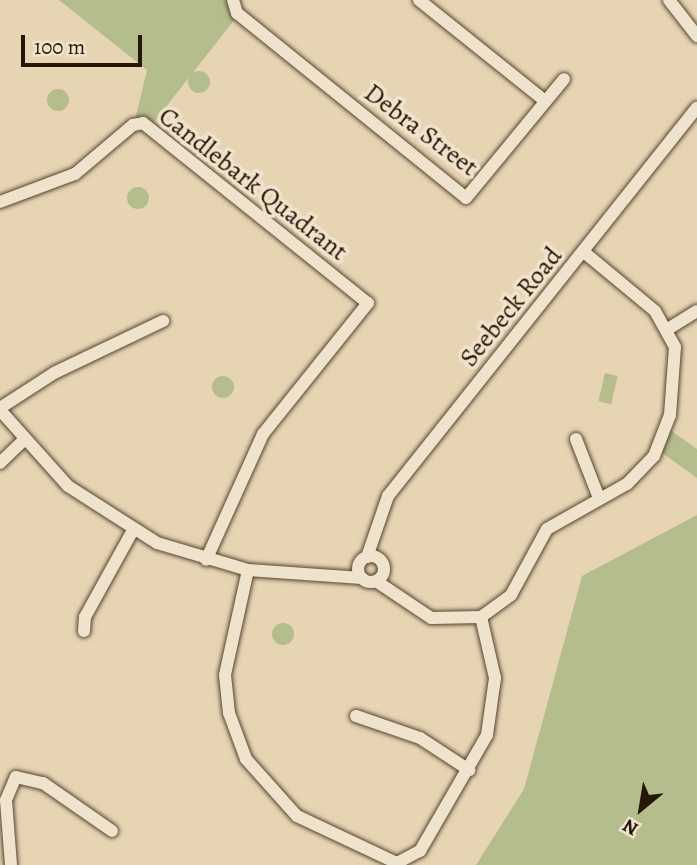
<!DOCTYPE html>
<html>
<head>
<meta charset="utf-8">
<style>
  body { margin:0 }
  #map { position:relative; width:697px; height:865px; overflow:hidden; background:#e7d4b3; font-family:Alegreya,serif }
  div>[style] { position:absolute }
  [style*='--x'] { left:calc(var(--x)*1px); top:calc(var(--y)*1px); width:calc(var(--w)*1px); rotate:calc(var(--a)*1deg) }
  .green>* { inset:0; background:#b5bd8c; transform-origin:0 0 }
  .round { border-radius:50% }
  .roads { filter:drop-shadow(0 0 2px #564630) drop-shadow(0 0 2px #564630) }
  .minor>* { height:12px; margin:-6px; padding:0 6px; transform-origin:6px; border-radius:6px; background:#efe3ce }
  .minor>.ring { margin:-6px; padding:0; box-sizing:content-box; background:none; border:12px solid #efe3ce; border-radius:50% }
  span { translate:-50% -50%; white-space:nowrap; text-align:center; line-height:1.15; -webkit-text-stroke:7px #efe3ce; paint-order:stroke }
  .street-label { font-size:26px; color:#261705 }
  .north { position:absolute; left:606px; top:774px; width:70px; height:70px; -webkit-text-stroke:5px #efe3ce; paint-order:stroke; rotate:210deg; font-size:19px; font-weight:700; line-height:28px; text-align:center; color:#261705 }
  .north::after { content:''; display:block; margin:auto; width:24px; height:32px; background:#261705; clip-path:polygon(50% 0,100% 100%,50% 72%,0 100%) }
  .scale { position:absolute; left:21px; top:35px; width:121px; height:32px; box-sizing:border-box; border:4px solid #261705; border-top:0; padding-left:9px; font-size:21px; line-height:24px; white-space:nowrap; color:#261705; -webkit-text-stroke:5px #efe3ce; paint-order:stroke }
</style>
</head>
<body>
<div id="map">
  <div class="green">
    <i style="clip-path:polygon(59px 0,233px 0,239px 14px,150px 127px,134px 124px,147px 70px)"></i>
    <i class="round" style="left:188px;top:71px;width:22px;height:22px"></i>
    <i class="round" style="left:47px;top:89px;width:22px;height:22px"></i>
    <i class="round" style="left:127px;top:187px;width:22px;height:22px"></i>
    <i style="left:605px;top:373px;width:13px;height:29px;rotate:13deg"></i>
    <i class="round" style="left:212px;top:376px;width:22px;height:22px"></i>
    <i style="clip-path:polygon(667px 428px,697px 449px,697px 478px,658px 450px)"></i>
    <i style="clip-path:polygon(697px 515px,697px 865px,476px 865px,524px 789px,582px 576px)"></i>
    <i class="round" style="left:272px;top:623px;width:22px;height:22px"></i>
  </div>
  <div class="roads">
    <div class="minor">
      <i style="--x:233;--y:0;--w:14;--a:73"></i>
      <i style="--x:237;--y:13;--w:294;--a:38.9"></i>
      <i style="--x:466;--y:198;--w:154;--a:-50.5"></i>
      <i style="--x:419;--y:0;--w:161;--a:38.7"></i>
      <i style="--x:669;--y:0;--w:46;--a:52.1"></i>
      <i style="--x:0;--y:202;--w:80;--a:-20.5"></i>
      <i style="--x:75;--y:174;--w:76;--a:-40.2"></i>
      <i style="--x:133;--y:125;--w:10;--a:-11"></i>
      <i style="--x:143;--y:123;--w:288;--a:38.7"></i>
      <i style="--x:368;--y:303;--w:168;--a:128.7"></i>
      <i style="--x:263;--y:434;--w:138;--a:114.3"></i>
      <i style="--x:668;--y:329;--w:34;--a:-32"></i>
      <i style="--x:0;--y:408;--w:64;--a:-32.9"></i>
      <i style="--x:54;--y:373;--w:121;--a:-25.5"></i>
      <i style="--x:0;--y:410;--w:102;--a:48.2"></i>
      <i style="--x:68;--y:486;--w:106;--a:32.6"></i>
      <i style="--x:157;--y:543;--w:95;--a:16.5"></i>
      <i style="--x:248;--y:570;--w:114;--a:4"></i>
      <i style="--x:576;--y:439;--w:63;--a:68.7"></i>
      <i style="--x:0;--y:463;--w:32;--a:-44"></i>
      <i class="ring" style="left:358px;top:556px;width:14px;height:14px"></i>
      <i style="--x:367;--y:557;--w:65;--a:-71"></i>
      <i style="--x:388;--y:496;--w:496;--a:-51.5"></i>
      <i style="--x:248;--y:570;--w:107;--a:102.4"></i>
      <i style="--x:225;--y:675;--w:38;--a:84"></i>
      <i style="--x:229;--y:713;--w:49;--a:69.7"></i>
      <i style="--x:246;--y:759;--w:76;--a:48.2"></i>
      <i style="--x:297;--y:816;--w:110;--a:25.2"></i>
      <i style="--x:397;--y:863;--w:26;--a:-28"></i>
      <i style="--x:420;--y:851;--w:134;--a:-60"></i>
      <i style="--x:487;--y:735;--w:58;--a:-82"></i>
      <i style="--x:495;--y:678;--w:63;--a:-102.9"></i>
      <i style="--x:376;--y:581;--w:66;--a:33.9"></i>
      <i style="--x:431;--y:618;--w:50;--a:-1.1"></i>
      <i style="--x:481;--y:617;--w:37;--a:-36"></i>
      <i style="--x:511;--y:595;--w:75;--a:-61.4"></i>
      <i style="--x:547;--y:529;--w:92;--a:-29.4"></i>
      <i style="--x:627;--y:484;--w:39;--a:-46"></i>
      <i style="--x:654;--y:456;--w:44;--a:-68.7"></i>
      <i style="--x:670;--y:415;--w:68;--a:-85.8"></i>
      <i style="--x:675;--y:347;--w:41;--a:-119.1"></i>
      <i style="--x:655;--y:311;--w:91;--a:-140.4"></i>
      <i style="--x:84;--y:631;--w:14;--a:-86"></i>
      <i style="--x:85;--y:617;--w:99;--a:-61.1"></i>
      <i style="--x:356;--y:716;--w:68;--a:19"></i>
      <i style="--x:420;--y:738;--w:59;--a:33.1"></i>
      <i style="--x:11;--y:865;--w:65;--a:-94.4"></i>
      <i style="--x:6;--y:800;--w:25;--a:-67"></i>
      <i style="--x:16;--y:777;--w:28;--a:13"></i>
      <i style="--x:43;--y:783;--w:84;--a:34.8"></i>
    </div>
  </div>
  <div class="street-label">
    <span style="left:421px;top:130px;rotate:37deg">Debra Street</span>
    <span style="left:253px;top:184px;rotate:38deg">Candlebark Quadrant</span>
    <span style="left:511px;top:307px;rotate:-51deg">Seebeck Road</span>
  </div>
  <div class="north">N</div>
  <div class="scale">100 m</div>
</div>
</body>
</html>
